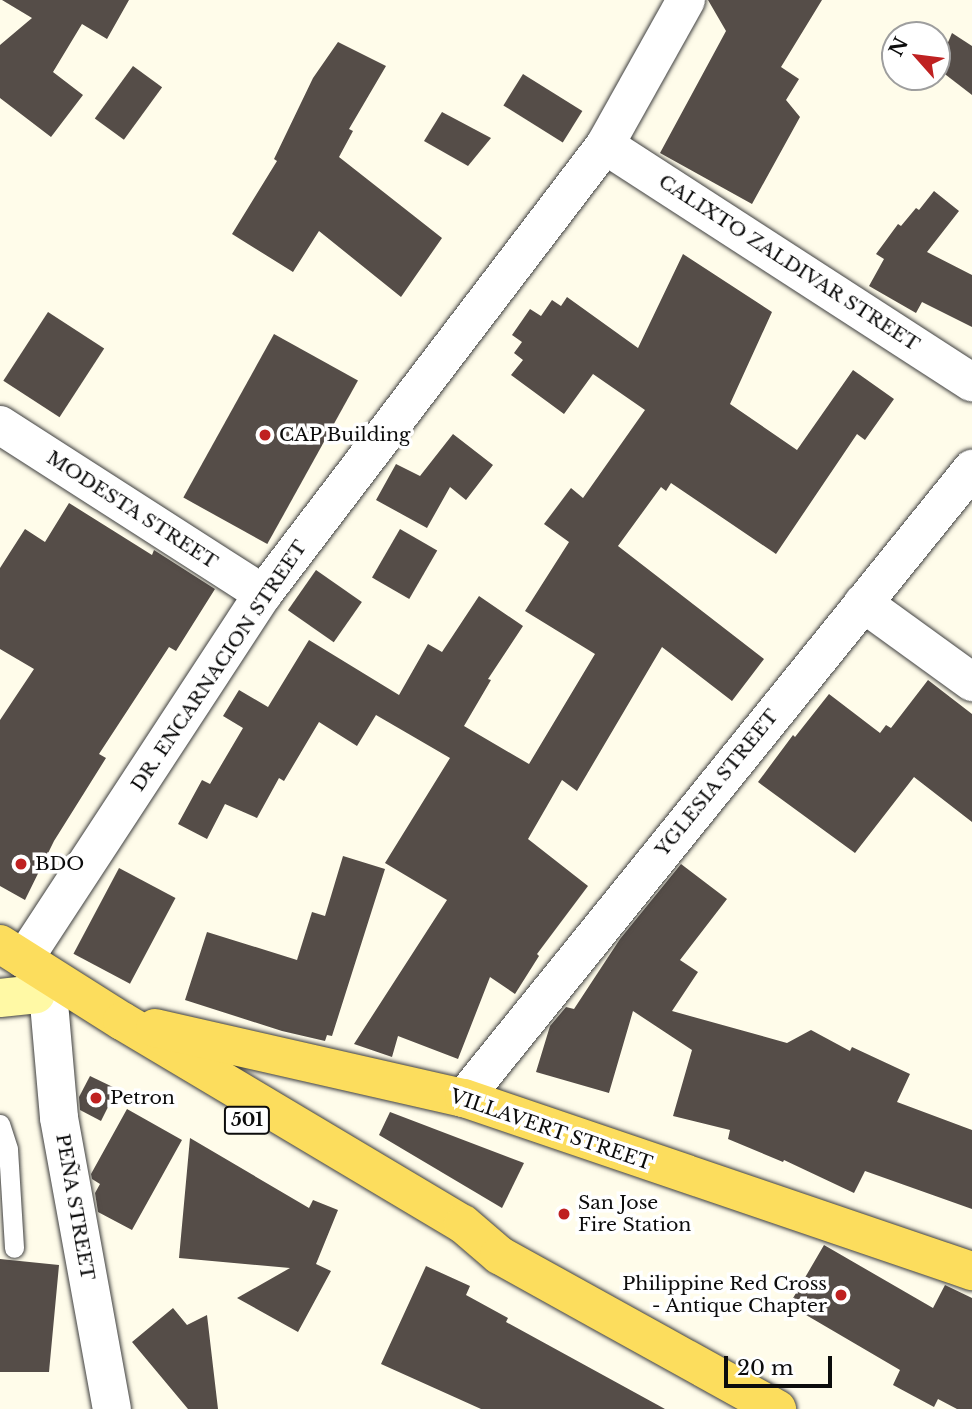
<!DOCTYPE html>
<html>
<head>
<meta charset="utf-8">
<style>
  body { margin:0 }
  #map { position:relative; width:972px; height:1409px; overflow:hidden; background:#fffcea; font-family:"Libre Baskerville",serif }
  div>[style] { position:absolute }
  [style*='--x'] { left:calc(var(--x)*1px); top:calc(var(--y)*1px); width:calc(var(--w)*1px); rotate:calc(var(--a)*1deg) }
  .building>* { inset:0; background:#554d48; transform-origin:0 0 }
  .roads { filter:drop-shadow(0 0 2px #3f3f3f) drop-shadow(0 0 2px #3f3f3f) }
  .service>* { height:19px; margin:-9.5px; padding:0 9.5px; transform-origin:9.5px; border-radius:9.5px; background:#fff }
  .minor>* { height:38px; margin:-19px; padding:0 19px; transform-origin:19px; border-radius:19px; background:#fff }
  .tertiary>* { height:38px; margin:-19px; padding:0 19px; transform-origin:19px; border-radius:19px; background:#fff }
  .secondary>* { height:38px; margin:-19px; padding:0 19px; transform-origin:19px; border-radius:19px; background:#fff9a5 }
  .primary>* { height:38px; margin:-19px; padding:0 19px; transform-origin:19px; border-radius:19px; background:#fcdd5d }
  .dots>* { width:19px; height:19px; translate:-50% -50%; box-sizing:border-box; border:4px solid #fff; border-radius:50% }
  span { translate:-50% -50%; white-space:nowrap; text-align:center; line-height:1.15; -webkit-text-stroke:7px #fff; paint-order:stroke }
  .shield-label span { padding:2px 5px; background:#fff; border:2px solid; border-radius:5px; -webkit-text-stroke-width:0 }
  .shield-label { font-size:18px; color:#0c0c0c; font-weight:700 }
  .street-label { font-size:19px; color:#0c0c0c }
  .poi-label { font-size:19px; color:#0c0c0c }
  .left { translate:0 -50%; text-align:left }
  .right { translate:-100% -50%; text-align:right }
  .north { position:absolute; left:881px; top:21px; width:70px; height:70px; box-sizing:border-box; background:#fff; border:2px solid #9e9e9e; border-radius:50%; rotate:298deg; font-size:19px; font-weight:700; line-height:28px; text-align:center; color:#0c0c0c }
  .north::after { content:''; display:block; margin:auto; width:24px; height:32px; background:#bf2121; clip-path:polygon(50% 0,100% 100%,50% 72%,0 100%) }
  .scale { position:absolute; left:724px; top:1356px; width:108px; height:32px; box-sizing:border-box; border:4px solid #0c0c0c; border-top:0; padding-left:9px; font-size:21px; line-height:24px; white-space:nowrap; color:#0c0c0c; -webkit-text-stroke:5px #fff; paint-order:stroke }
</style>
</head>
<body>
<div id="map">
  <div class="building">
    <i style="clip-path:polygon(2px 0,129px 0,107px 39px,82px 24px,53px 72px,83px 95px,51px 137px,0 98px,0 45px,32px 18px)"></i>
    <i style="clip-path:polygon(708px 0,822px 0,781px 67px,799px 79px,786px 100px,800px 117px,752px 204px,660px 153px,726px 31px)"></i>
    <i style="clip-path:polygon(952px 33px,972px 46px,972px 95px,937px 68px)"></i>
    <i style="clip-path:polygon(338px 42px,386px 66px,349px 129px,353px 131px,339px 157px,442px 238px,401px 297px,319px 231px,293px 272px,232px 234px,277px 161px,274px 159px,313px 78px)"></i>
    <i style="left:133px;top:66px;width:36px;height:65px;rotate:36deg"></i>
    <i style="left:523px;top:74px;width:70px;height:37px;rotate:32deg"></i>
    <i style="clip-path:polygon(442px 112px,491px 138px,468px 166px,424px 141px)"></i>
    <i style="clip-path:polygon(934px 191px,959px 211px,927px 252px,972px 275px,972px 327px,922px 302px,916px 313px,869px 286px,884px 259px,876px 254px,898px 224px,901px 226px,916px 208px,919px 210px)"></i>
    <i style="clip-path:polygon(683px 254px,772px 312px,730px 404px,797px 450px,853px 370px,894px 399px,865px 440px,857px 434px,776px 554px,671px 483px,666px 491px,661px 487px,618px 546px,764px 659px,732px 701px,662px 647px,577px 791px,562px 780px,528px 839px,588px 886px,537px 954px,539px 956px,515px 994px,490px 977px,458px 1059px,398px 1036px,392px 1057px,354px 1044px,447px 900px,385px 863px,450px 758px,376px 715px,357px 746px,319px 722px,284px 781px,279px 778px,257px 818px,225px 804px,207px 839px,178px 824px,202px 780px,210px 784px,243px 728px,223px 716px,239px 690px,268px 707px,309px 640px,399px 695px,428px 644px,442px 652px,479px 596px,523px 626px,488px 679px,491px 680px,464px 726px,529px 764px,595px 654px,525px 611px,569px 542px,544px 524px,571px 488px,583px 498px,645px 410px,593px 374px,564px 414px,511px 375px,523px 360px,514px 353px,522px 342px,512px 335px,530px 309px,541px 316px,552px 300px,561px 306px,567px 297px,638px 348px)"></i>
    <i style="left:48px;top:312px;width:67px;height:82px;rotate:33deg"></i>
    <i style="left:274px;top:334px;width:96px;height:187px;rotate:29deg"></i>
    <i style="clip-path:polygon(453px 434px,493px 465px,466px 500px,450px 487px,427px 528px,376px 500px,396px 464px,420px 476px)"></i>
    <i style="clip-path:polygon(69px 503px,152px 555px,154px 550px,215px 589px,176px 651px,169px 647px,99px 754px,106px 758px,54px 841px,25px 900px,0 886px,0 720px,34px 669px,0 649px,0 568px,25px 529px,45px 542px)"></i>
    <i style="left:400px;top:529px;width:43px;height:56px;rotate:30deg"></i>
    <i style="left:316px;top:570px;width:56px;height:49px;rotate:35deg"></i>
    <i style="clip-path:polygon(928px 680px,972px 714px,972px 822px,914px 777px,855px 853px,758px 782px,793px 735px,795px 737px,829px 694px,880px 733px,886px 725px,891px 728px)"></i>
    <i style="clip-path:polygon(343px 856px,385px 869px,332px 1036px,327px 1035px,325px 1041px,282px 1031px,185px 1000px,207px 932px,297px 960px,312px 912px,325px 916px)"></i>
    <i style="clip-path:polygon(681px 864px,727px 899px,680px 960px,698px 972px,672px 1011px,787px 1043px,811px 1030px,850px 1051px,852px 1047px,910px 1074px,897px 1102px,972px 1130px,972px 1209px,865px 1171px,854px 1193px,784px 1160px,783px 1162px,728px 1139px,730px 1130px,673px 1116px,692px 1050px,633px 1011px,609px 1093px,536px 1072px,550px 1026px,566px 1007px,574px 1009px,620px 939px)"></i>
    <i style="left:119px;top:868px;width:64px;height:97px;rotate:28deg"></i>
    <i style="clip-path:polygon(90px 1076px,117px 1089px,101px 1121px,80px 1110px,79px 1097px)"></i>
    <i style="clip-path:polygon(127px 1109px,182px 1140px,132px 1230px,98px 1212px,95px 1193px,100px 1184px,92px 1179px,91px 1174px)"></i>
    <i style="clip-path:polygon(390px 1112px,524px 1163px,502px 1208px,379px 1135px)"></i>
    <i style="clip-path:polygon(190px 1138px,309px 1208px,313px 1200px,338px 1210px,316px 1264px,331px 1271px,298px 1332px,237px 1298px,290px 1268px,179px 1258px)"></i>
    <i style="clip-path:polygon(824px 1245px,933px 1308px,945px 1285px,972px 1298px,972px 1409px,957px 1409px,938px 1399px,934px 1407px,893px 1385px,900px 1370px,789px 1305px)"></i>
    <i style="clip-path:polygon(0 1259px,59px 1265px,49px 1372px,0 1372px)"></i>
    <i style="clip-path:polygon(426px 1266px,470px 1286px,466px 1295px,508px 1318px,506px 1322px,665px 1409px,481px 1409px,381px 1364px)"></i>
    <i style="clip-path:polygon(173px 1308px,187px 1325px,207px 1315px,218px 1409px,188px 1409px,132px 1342px)"></i>
  </div>
  <div class="roads">
    <div class="service">
      <i style="--x:0;--y:1124;--w:26;--a:72"></i>
      <i style="--x:8;--y:1149;--w:99;--a:86.5"></i>
    </div>
    <div class="minor">
      <i style="--x:605;--y:145;--w:437;--a:32.9"></i>
      <i style="--x:0;--y:425;--w:313;--a:32.7"></i>
      <i style="--x:863;--y:603;--w:135;--a:35.9"></i>
      <i style="--x:24;--y:959;--w:436;--a:-56.8"></i>
      <i style="--x:263;--y:594;--w:564;--a:-52.7"></i>
      <i style="--x:605;--y:145;--w:166;--a:-60.8"></i>
      <i style="--x:464;--y:1098;--w:809;--a:-51.07"></i>
    </div>
    <div class="tertiary">
      <i style="--x:49;--y:1003;--w:115;--a:85"></i>
      <i style="--x:59;--y:1118;--w:296;--a:79.7"></i>
    </div>
    <div class="secondary">
      <i style="--x:0;--y:998;--w:36;--a:-6"></i>
    </div>
    <div class="primary">
      <i style="--x:0;--y:944;--w:144;--a:32.3"></i>
      <i style="--x:122;--y:1021;--w:397;--a:30.8"></i>
      <i style="--x:463;--y:1224;--w:48;--a:40.7"></i>
      <i style="--x:499;--y:1255;--w:318;--a:29"></i>
      <i style="--x:155;--y:1028;--w:317;--a:12.8"></i>
      <i style="--x:464;--y:1098;--w:537;--a:18.81"></i>
    </div>
  </div>
  <div class="dots">
    <i style="left:265px;top:435px;background:#bf2121"></i>
    <i style="left:21px;top:864px;background:#bf2121"></i>
    <i style="left:96px;top:1098px;background:#bf2121"></i>
    <i style="left:564px;top:1214px;background:#bf2121"></i>
    <i style="left:841px;top:1295px;background:#bf2121"></i>
  </div>
  <div class="shield-label">
    <span style="left:247px;top:1120px">501</span>
  </div>
  <div class="street-label">
    <span style="left:789px;top:263px;rotate:33deg">CALIXTO ZALDIVAR STREET</span>
    <span style="left:132px;top:510px;rotate:33deg">MODESTA STREET</span>
    <span style="left:219px;top:666px;rotate:-56deg">DR. ENCARNACION STREET</span>
    <span style="left:717px;top:783px;rotate:-51deg">YGLESIA STREET</span>
    <span style="left:551px;top:1130px;rotate:19deg">VILLAVERT STREET</span>
    <span style="left:75px;top:1207px;rotate:80deg">PEÑA STREET</span>
  </div>
  <div class="poi-label">
    <span class="left" style="left:279px;top:435px">CAP Building</span>
    <span class="left" style="left:35px;top:864px">BDO</span>
    <span class="left" style="left:110px;top:1098px">Petron</span>
    <span class="left" style="left:578px;top:1214px">San Jose<br>Fire Station</span>
    <span class="right" style="left:827px;top:1295px">Philippine Red Cross<br>- Antique Chapter</span>
  </div>
  <div class="north">N</div>
  <div class="scale">20 m</div>
</div>
</body>
</html>
